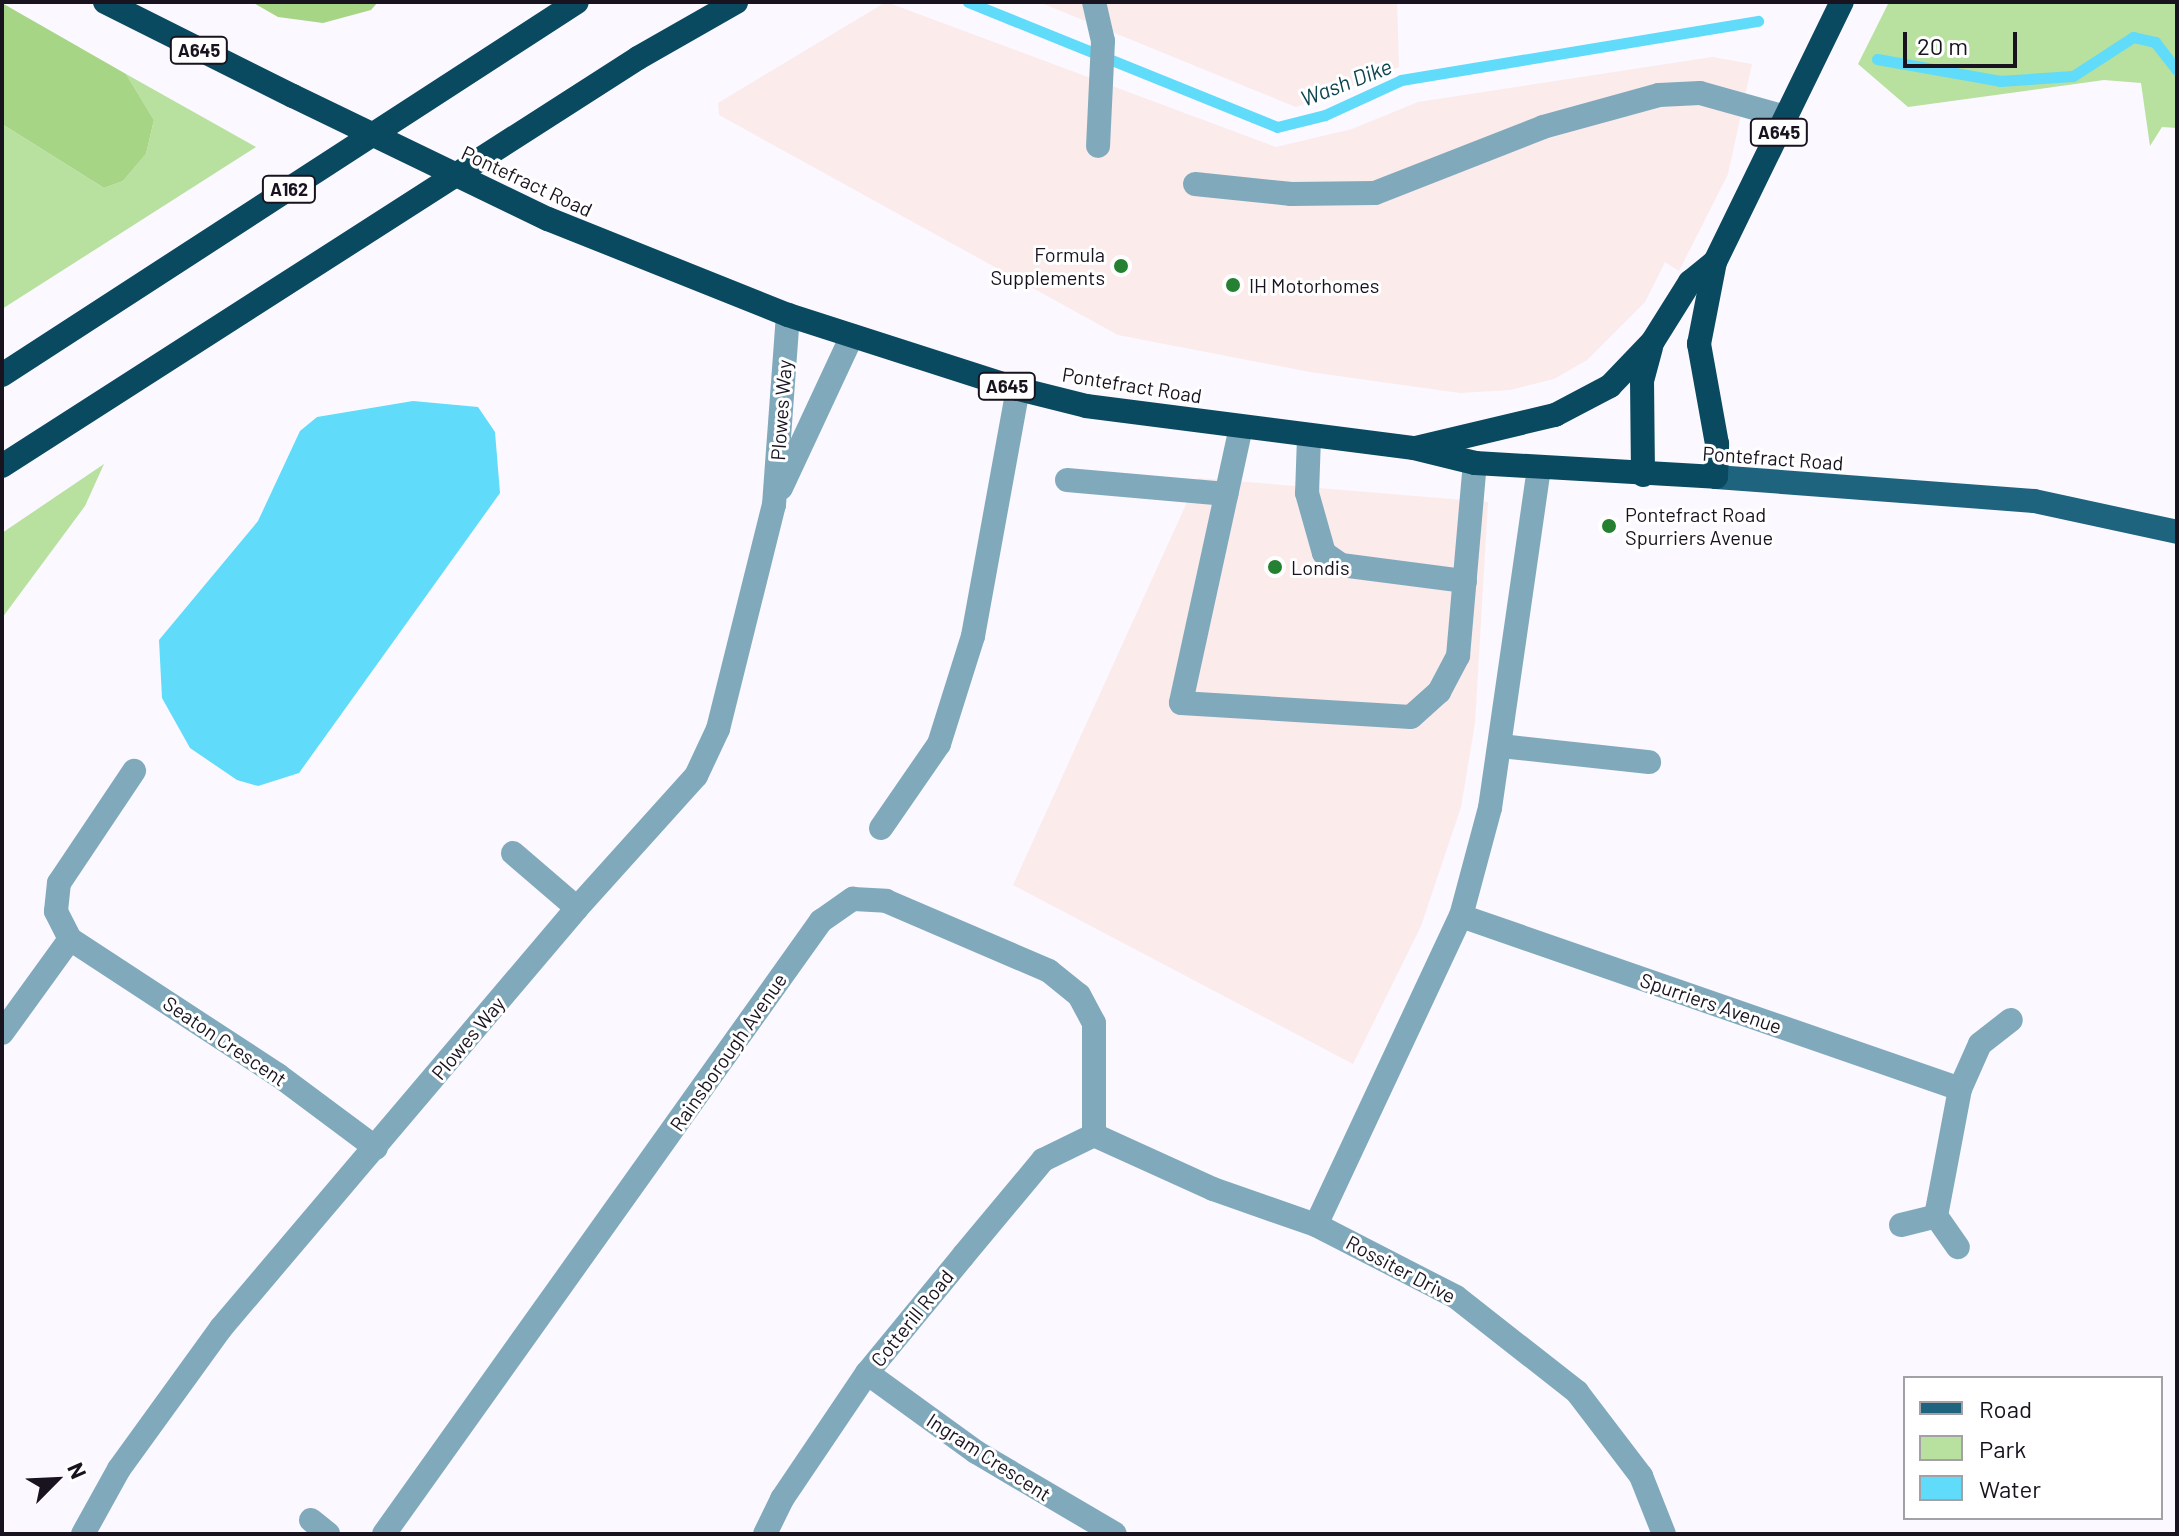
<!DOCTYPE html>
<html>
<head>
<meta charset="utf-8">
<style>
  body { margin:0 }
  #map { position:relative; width:2179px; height:1536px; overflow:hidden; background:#fbf8ff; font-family:Barlow,sans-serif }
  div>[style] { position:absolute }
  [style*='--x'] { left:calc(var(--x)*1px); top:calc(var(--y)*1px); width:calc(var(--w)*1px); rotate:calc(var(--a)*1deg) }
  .commercial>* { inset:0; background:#fbebeb }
  .green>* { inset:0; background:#b8e09e }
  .forest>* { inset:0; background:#a7d586 }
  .water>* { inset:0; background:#60dbfa }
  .stream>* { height:11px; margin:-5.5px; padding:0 5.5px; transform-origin:5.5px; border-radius:5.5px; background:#60dbfa }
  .minor>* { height:24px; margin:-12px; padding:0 12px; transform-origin:12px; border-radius:12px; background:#80aabc }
  .major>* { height:24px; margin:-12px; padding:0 12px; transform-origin:12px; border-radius:12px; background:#1f647f }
  .highway>* { height:24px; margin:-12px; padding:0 12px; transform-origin:12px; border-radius:12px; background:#0a4a60 }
  .highway-bridge>* { height:24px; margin:-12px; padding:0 12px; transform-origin:12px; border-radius:12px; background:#0a4a60 }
  .dots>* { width:22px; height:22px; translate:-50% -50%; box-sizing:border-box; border:4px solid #fff; border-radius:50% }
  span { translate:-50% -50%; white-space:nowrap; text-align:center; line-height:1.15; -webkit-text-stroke:6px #fff; paint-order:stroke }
  .shield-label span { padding:2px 6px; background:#fff; border:2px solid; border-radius:6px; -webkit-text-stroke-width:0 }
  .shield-label { font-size:18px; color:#18131f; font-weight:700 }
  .street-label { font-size:20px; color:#18131f }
  .poi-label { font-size:20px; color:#18131f }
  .right { translate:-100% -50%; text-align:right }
  .left { translate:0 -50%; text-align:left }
  .water-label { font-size:22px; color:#0d4551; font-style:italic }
  .frame { position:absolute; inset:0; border:4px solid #18131f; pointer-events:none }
  .legend { position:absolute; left:1903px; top:1376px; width:260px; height:144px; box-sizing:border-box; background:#fff; border:2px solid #a3a1a5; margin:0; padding:10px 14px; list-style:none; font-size:24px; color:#18131f }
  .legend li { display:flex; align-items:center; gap:16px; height:40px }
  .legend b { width:40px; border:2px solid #a3a1a5 }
  .north { position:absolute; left:16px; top:1440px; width:80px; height:80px; -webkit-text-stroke:6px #fff; paint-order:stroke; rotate:66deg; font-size:22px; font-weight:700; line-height:32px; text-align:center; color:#18131f }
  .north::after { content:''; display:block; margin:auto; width:28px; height:36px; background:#18131f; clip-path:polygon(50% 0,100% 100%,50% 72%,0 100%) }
  .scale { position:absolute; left:1903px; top:32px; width:114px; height:36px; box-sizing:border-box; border:4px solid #18131f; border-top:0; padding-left:10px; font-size:24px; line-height:28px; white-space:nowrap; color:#18131f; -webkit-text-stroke:6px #fff; paint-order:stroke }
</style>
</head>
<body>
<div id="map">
  <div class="commercial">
    <i style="clip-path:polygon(886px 2px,1276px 147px,1352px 129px,1418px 102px,1712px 57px,1752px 64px,1728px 174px,1679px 271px,1665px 262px,1645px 302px,1587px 360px,1554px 379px,1510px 390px,1460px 393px,1310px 372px,1118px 335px,719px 115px,718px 103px)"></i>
    <i style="clip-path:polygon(1039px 2px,1397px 2px,1399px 67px,1296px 107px)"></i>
    <i style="clip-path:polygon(1198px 478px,1488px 502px,1475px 723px,1461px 807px,1421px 926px,1353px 1064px,1013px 885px)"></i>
  </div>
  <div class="green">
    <i style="clip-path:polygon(1889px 2px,2177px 2px,2177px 128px,2162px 127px,2150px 146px,2141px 83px,2104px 80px,1908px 107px,1858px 64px)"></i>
    <i style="clip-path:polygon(126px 74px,256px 147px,2px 309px,2px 124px,104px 188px,123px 181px,146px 154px,154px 120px)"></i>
    <i style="clip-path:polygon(104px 464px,85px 506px,2px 618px,2px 533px)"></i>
  </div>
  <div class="forest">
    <i style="clip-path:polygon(252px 2px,378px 2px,371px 10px,323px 23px,278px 17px)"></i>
    <i style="clip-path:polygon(2px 3px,126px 74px,154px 120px,146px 154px,123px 181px,104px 188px,2px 124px)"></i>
  </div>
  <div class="water">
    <i style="clip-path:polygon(413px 401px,478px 407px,495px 432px,500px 493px,299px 773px,258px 786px,237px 780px,190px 748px,162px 698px,159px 640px,258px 521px,300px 431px,317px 417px)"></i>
  </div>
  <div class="stream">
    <i style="--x:968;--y:2;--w:333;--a:22"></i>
    <i style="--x:1277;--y:127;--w:49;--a:-14"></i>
    <i style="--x:1325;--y:115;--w:84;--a:-24.7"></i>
    <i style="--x:1401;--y:80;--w:362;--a:-9.4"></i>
    <i style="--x:1877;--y:59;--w:125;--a:10.1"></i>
    <i style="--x:2000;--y:81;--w:73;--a:-3.9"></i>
    <i style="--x:2073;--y:76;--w:72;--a:-33"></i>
    <i style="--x:2133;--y:37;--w:23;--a:13"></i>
    <i style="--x:2155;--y:42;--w:36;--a:52"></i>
  </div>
  <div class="minor">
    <i style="--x:1094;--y:2;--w:40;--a:77"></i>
    <i style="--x:1103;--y:41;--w:105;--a:92.7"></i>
    <i style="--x:1195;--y:184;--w:97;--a:5.9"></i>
    <i style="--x:1291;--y:194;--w:84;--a:-0.7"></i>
    <i style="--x:1375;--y:193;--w:180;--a:-21.4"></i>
    <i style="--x:1543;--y:127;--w:120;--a:-15.4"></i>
    <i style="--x:1659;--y:95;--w:41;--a:-2.8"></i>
    <i style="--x:1700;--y:93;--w:89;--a:15.6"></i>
    <i style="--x:1241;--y:427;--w:282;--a:102.3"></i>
    <i style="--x:1181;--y:703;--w:230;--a:3.5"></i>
    <i style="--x:1411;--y:717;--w:38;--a:-42"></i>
    <i style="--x:1439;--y:692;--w:41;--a:-62.2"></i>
    <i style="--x:1458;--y:656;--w:194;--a:-85"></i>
    <i style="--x:1309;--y:437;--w:56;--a:92"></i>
    <i style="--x:1307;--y:493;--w:62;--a:74.2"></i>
    <i style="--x:1324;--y:553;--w:21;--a:35"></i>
    <i style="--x:1341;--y:565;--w:125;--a:7.4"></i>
    <i style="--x:1067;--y:480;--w:160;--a:5"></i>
    <i style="--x:781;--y:488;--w:168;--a:-65"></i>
    <i style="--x:1501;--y:746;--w:149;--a:6.2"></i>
    <i style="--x:881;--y:828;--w:102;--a:-55.4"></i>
    <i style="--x:939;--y:744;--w:113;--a:-72.5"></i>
    <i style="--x:973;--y:636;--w:251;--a:-79.7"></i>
    <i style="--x:513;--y:853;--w:84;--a:40.7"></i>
    <i style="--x:1461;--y:916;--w:528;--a:19.12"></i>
    <i style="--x:1960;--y:1089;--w:129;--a:100.7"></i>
    <i style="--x:70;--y:939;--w:31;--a:-117"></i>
    <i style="--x:56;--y:911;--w:28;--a:-84"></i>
    <i style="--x:59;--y:883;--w:135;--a:-56.2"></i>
    <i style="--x:2;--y:1033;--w:116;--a:-54.1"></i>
    <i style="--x:70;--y:939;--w:249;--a:33.2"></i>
    <i style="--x:278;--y:1075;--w:122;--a:36.7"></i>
    <i style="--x:1960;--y:1089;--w:49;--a:-66"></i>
    <i style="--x:1980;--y:1044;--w:39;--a:-38"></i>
    <i style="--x:1094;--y:1135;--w:131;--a:24.4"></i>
    <i style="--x:1213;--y:1189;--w:109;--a:19.3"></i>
    <i style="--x:1316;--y:1225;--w:157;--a:27.2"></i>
    <i style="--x:1456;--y:1297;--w:154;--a:38.1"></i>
    <i style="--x:1577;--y:1392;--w:106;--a:52.7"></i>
    <i style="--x:1641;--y:1476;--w:62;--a:68.4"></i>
    <i style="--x:1316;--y:1225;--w:341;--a:-64.9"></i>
    <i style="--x:1461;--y:916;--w:112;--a:-75"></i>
    <i style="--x:1490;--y:808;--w:343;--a:-81.8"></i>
    <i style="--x:1901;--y:1225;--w:36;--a:-14"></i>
    <i style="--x:1936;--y:1216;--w:38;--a:55"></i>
    <i style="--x:867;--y:1373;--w:135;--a:35.9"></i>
    <i style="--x:976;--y:1452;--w:161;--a:30.5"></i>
    <i style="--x:311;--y:1520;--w:22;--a:39"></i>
    <i style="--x:83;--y:1534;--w:74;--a:-61"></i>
    <i style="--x:119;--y:1469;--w:174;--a:-54.1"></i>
    <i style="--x:221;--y:1328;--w:551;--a:-49.71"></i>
    <i style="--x:577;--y:908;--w:178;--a:-48"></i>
    <i style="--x:696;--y:776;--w:52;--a:-64.9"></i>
    <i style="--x:718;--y:729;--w:231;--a:-76"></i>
    <i style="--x:774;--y:505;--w:191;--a:-85.8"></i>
    <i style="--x:384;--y:1534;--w:753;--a:-54.52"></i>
    <i style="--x:821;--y:921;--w:39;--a:-35"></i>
    <i style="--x:853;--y:899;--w:33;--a:3"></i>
    <i style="--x:886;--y:901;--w:177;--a:23.2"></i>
    <i style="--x:1049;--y:971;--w:38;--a:39"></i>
    <i style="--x:1079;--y:995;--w:32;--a:62"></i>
    <i style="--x:1094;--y:1023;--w:112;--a:90"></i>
    <i style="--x:765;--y:1534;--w:39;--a:-64"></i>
    <i style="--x:782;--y:1499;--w:152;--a:-56"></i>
    <i style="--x:867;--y:1373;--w:151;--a:-50.6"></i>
    <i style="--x:963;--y:1256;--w:125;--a:-50.2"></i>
    <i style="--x:1043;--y:1160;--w:57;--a:-26.1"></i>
  </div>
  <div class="major">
    <i style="--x:1716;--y:477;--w:319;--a:4.3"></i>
    <i style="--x:2034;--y:501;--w:146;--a:12.2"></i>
  </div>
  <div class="highway">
    <i style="--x:105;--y:2;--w:210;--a:26.6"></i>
    <i style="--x:548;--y:219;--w:258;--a:21.8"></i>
    <i style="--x:788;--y:315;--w:242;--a:17.8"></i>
    <i style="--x:1018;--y:389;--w:70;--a:14"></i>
    <i style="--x:1086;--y:406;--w:331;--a:7.3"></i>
    <i style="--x:1414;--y:448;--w:63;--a:13.8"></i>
    <i style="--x:1475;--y:463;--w:241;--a:3.3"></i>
    <i style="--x:1716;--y:477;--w:33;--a:-88"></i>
    <i style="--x:1717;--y:444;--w:102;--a:-100.2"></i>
    <i style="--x:1699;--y:344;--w:84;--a:-79"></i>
    <i style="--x:1715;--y:262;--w:289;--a:-64"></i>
    <i style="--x:2;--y:375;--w:685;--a:-32.97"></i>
    <i style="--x:1416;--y:448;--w:143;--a:-13.4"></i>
    <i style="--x:1555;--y:415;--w:62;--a:-27.8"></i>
    <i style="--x:1610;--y:386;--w:62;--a:-46.3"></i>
    <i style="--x:1653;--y:341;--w:70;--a:-57.9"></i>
    <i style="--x:1690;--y:282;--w:32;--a:-39"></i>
    <i style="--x:2;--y:466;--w:756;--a:-32.68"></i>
    <i style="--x:638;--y:58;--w:113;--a:-29.7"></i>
    <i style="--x:1643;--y:475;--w:94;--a:-90.6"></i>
    <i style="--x:1642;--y:381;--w:35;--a:-75"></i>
  </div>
  <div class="highway-bridge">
    <i style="--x:293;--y:96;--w:283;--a:25.8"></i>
  </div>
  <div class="dots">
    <i style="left:1121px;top:266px;background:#258031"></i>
    <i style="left:1233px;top:285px;background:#258031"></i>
    <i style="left:1609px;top:526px;background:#258031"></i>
    <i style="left:1275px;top:567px;background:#258031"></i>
  </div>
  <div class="shield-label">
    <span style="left:199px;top:50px">A645</span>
    <span style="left:1779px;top:132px">A645</span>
    <span style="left:289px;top:189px">A162</span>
    <span style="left:1007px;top:386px">A645</span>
  </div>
  <div class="street-label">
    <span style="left:527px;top:181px;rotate:25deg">Pontefract Road</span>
    <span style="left:1132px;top:385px;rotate:9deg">Pontefract Road</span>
    <span style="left:781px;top:410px;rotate:-86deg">Plowes Way</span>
    <span style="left:1773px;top:458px;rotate:4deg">Pontefract Road</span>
    <span style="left:1711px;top:1003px;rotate:19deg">Spurriers Avenue</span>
    <span style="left:468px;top:1038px;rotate:-50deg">Plowes Way</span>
    <span style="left:225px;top:1041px;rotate:34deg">Seaton Crescent</span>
    <span style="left:728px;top:1052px;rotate:-55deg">Rainsborough Avenue</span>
    <span style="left:1401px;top:1269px;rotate:28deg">Rossiter Drive</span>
    <span style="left:912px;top:1318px;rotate:-51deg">Cotterill Road</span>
    <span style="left:989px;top:1457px;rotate:33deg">Ingram Crescent</span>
  </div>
  <div class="poi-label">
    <span class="right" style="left:1105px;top:266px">Formula<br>Supplements</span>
    <span class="left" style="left:1249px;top:285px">IH Motorhomes</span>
    <span class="left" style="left:1625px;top:526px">Pontefract Road<br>Spurriers Avenue</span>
    <span class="left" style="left:1291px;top:567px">Londis</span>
  </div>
  <div class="water-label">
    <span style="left:1346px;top:82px;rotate:-21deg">Wash Dike</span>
  </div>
  <div class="frame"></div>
  <ul class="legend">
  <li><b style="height:10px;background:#1f647f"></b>Road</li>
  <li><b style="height:22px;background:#b8e09e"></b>Park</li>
  <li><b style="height:22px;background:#60dbfa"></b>Water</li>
  </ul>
  <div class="north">N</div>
  <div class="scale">20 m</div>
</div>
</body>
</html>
